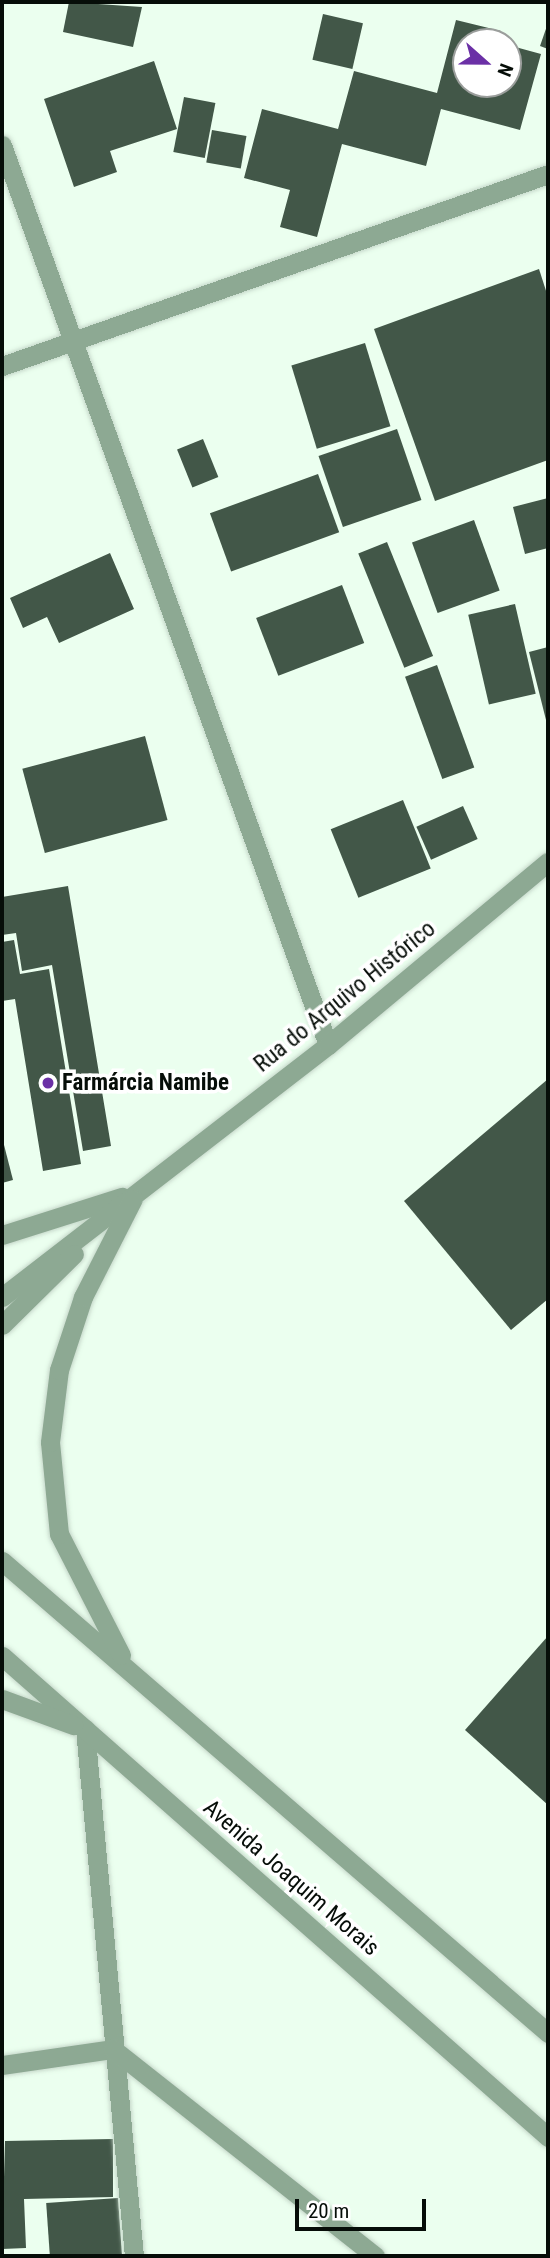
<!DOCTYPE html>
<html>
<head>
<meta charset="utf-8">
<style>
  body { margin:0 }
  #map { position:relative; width:550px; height:2258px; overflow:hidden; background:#ebffef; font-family:"Roboto Condensed",sans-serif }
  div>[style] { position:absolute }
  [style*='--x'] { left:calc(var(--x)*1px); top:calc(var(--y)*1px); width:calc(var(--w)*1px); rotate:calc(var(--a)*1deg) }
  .building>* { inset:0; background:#425748; transform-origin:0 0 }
  .roads { filter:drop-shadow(0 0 2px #c6d8ca) drop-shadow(0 0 2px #c6d8ca) }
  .minor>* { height:19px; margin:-9.5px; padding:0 9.5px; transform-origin:9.5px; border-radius:9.5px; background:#8da993 }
  .tertiary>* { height:19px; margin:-9.5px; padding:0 9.5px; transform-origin:9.5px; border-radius:9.5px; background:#8da993 }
  .dots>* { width:19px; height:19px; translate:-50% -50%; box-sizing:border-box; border:4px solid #fff; border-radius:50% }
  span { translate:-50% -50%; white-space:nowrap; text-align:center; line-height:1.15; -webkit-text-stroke:7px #fff; paint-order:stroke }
  .street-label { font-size:23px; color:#060d08 }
  .poi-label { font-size:23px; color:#060d08; font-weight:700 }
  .left { translate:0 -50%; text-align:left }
  .frame { position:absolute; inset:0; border:4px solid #060d08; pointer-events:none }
  .north { position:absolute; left:452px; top:28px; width:70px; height:70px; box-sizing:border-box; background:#fff; border:2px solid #9b9e9c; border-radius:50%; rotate:111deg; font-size:19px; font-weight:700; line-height:28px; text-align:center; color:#060d08 }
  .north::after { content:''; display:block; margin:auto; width:24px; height:32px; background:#6b30a6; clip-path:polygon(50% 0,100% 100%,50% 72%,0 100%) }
  .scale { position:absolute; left:295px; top:2199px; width:131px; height:32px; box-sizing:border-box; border:4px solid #060d08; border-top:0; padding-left:9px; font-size:21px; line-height:24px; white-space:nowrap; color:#060d08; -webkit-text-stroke:5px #fff; paint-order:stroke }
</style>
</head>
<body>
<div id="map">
  <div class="building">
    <i style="clip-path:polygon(69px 2px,142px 7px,133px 47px,63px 32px)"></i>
    <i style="left:323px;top:14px;width:41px;height:47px;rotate:13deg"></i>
    <i style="clip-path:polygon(456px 20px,501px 31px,497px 42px,466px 42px,466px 84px,508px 84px,508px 45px,541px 54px,520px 130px,441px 109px,426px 166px,342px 144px,317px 237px,280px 227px,290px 190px,244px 178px,262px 109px,338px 129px,354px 71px,437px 93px)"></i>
    <i style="clip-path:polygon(548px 23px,548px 49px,540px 46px)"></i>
    <i style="clip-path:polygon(154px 61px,177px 129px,110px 151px,117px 172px,74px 187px,44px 99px)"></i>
    <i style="left:184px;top:97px;width:32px;height:56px;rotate:11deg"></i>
    <i style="left:212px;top:130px;width:35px;height:33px;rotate:10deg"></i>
    <i style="clip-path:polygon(539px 269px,548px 297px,548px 460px,435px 501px,374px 329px)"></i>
    <i style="left:365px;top:343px;width:87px;height:77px;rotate:73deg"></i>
    <i style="left:397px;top:429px;width:75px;height:83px;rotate:71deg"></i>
    <i style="left:203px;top:439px;width:41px;height:28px;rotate:68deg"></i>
    <i style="left:318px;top:474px;width:62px;height:115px;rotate:70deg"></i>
    <i style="clip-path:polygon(548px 498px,548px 548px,525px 554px,513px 507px)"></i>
    <i style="left:474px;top:520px;width:75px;height:66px;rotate:70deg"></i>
    <i style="left:387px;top:542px;width:123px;height:31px;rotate:68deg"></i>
    <i style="clip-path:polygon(110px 553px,134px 609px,59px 643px,47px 617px,23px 628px,10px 598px)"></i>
    <i style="left:342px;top:585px;width:62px;height:92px;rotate:69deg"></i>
    <i style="left:515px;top:604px;width:92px;height:48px;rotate:77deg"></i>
    <i style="clip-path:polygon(548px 647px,548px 724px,547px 724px,529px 652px)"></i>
    <i style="left:437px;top:665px;width:109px;height:34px;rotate:70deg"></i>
    <i style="left:145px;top:736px;width:87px;height:127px;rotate:75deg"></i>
    <i style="left:403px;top:800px;width:74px;height:78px;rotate:68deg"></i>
    <i style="left:463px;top:806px;width:36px;height:51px;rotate:66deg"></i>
    <i style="clip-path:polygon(68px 886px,111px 1146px,83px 1151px,52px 965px,22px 971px,16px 933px,2px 935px,2px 897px)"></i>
    <i style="clip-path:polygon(14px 940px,20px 974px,49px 969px,81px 1164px,43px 1171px,15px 999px,2px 1001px,2px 942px)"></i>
    <i style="clip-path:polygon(548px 1079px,548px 1299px,511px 1330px,404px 1201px)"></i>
    <i style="clip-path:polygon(3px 1141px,13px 1180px,2px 1183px,2px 1142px)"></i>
    <i style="clip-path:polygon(548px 1636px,548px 1805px,465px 1730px)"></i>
    <i style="clip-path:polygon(113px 2139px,113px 2197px,24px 2199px,26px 2248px,2px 2249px,5px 2141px)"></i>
    <i style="left:118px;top:2198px;width:58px;height:72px;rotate:86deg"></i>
  </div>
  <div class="roads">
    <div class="minor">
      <i style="--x:2;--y:145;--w:957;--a:70.09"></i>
      <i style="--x:2;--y:366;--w:579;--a:-19.37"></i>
      <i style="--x:85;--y:1729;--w:529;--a:84.69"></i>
      <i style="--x:2;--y:2065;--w:112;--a:-8.2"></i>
      <i style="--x:113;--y:2049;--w:334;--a:38.3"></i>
    </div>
    <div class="tertiary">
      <i style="--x:2;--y:1235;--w:126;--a:-17.6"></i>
      <i style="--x:2;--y:1297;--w:412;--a:-37.7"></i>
      <i style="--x:328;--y:1045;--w:286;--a:-39.8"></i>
      <i style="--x:2;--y:1325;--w:101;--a:-44.6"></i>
      <i style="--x:2;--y:1561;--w:722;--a:40.84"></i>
      <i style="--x:121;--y:1655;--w:136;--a:-117.1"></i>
      <i style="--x:59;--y:1534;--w:92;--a:-95.6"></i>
      <i style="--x:50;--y:1442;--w:73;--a:-82.9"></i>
      <i style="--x:59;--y:1370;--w:77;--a:-71.8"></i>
      <i style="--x:83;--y:1297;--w:110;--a:-63"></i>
      <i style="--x:2;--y:1656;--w:728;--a:41.38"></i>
      <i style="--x:2;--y:1699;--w:76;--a:20.1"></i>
    </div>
  </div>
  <div class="dots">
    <i style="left:48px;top:1083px;background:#6b30a6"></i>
  </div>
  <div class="street-label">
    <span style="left:345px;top:997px;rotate:-39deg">Rua do Arquivo Histórico</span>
    <span style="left:291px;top:1878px;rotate:41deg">Avenida Joaquim Morais</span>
  </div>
  <div class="poi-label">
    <span class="left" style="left:62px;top:1083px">Farmárcia Namibe</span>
  </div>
  <div class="frame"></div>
  <div class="north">N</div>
  <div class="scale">20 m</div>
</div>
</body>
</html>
